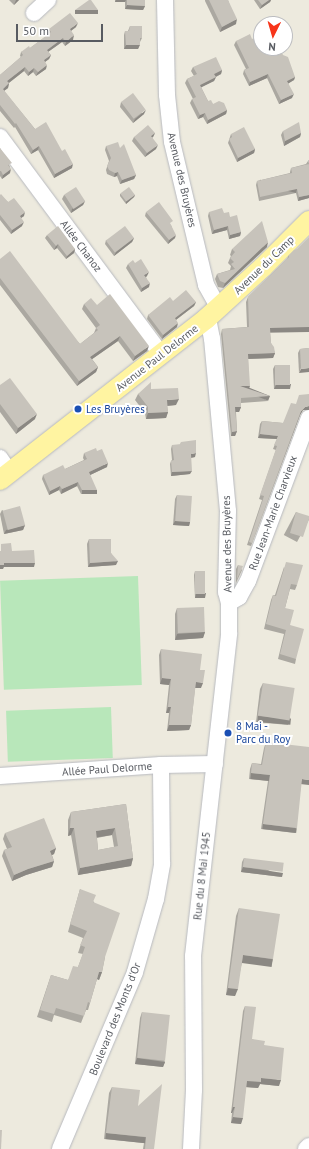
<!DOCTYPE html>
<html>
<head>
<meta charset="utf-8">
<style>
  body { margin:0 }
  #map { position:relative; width:309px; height:1149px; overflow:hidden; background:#edeade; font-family:"PT Sans",sans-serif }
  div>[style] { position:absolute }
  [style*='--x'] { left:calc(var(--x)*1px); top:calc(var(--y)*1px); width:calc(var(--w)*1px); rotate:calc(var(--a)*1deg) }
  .green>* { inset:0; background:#b8e7ba; transform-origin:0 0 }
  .roads { filter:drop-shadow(0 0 1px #b7b9bf) drop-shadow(0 0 1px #b7b9bf) }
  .minor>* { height:16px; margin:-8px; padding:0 8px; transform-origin:8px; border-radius:8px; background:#fff }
  .major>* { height:20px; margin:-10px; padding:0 10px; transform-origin:10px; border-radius:10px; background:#fff4a1 }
  .wall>* { inset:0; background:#aba8a1; transform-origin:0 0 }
  .shaded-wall>* { inset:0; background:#8b8883; transform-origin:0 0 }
  .building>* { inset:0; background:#c7c3bb; transform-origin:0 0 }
  .dots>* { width:11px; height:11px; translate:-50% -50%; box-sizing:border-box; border:2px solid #fff; border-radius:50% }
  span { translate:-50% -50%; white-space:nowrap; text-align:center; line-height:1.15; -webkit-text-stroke:4px #fff; paint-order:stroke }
  .street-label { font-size:11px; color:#585b61 }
  .transit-label { font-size:11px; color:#164399 }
  .left { translate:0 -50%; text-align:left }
  .north { position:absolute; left:253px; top:16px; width:40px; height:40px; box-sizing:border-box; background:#fff; border:1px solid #bcbdc0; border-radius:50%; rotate:185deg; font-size:11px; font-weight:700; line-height:16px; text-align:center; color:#585b61 }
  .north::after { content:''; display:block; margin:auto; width:14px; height:18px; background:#f7351a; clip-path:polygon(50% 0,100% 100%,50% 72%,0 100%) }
  .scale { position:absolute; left:16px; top:24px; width:87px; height:18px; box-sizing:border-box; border:2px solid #585b61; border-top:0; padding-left:5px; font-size:12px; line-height:14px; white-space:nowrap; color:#585b61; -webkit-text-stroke:3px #fff; paint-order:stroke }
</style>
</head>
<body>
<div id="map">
  <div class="green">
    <i style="left:138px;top:576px;width:109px;height:138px;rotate:88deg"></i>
    <i style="left:111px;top:707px;width:51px;height:105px;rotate:88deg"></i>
  </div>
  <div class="roads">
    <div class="minor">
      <i style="--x:165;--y:0;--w:95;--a:88.8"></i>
      <i style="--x:167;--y:95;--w:47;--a:83.9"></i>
      <i style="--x:172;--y:142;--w:147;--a:76.6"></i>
      <i style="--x:206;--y:285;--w:26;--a:61"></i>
      <i style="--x:34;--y:13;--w:19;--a:-43"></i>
      <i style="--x:0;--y:137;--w:270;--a:53.4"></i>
      <i style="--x:0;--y:458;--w:18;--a:56"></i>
      <i style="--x:229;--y:603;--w:12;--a:-31"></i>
      <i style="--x:239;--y:597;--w:18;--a:-61"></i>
      <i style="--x:248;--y:581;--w:174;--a:-69.5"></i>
      <i style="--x:0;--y:776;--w:161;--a:-3.9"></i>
      <i style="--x:161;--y:765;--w:54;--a:-1.1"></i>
      <i style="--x:60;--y:1149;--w:192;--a:-67"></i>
      <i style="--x:135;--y:972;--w:76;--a:-74"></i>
      <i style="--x:156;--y:899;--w:36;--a:-80"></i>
      <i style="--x:162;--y:864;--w:99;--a:-90.6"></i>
      <i style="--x:191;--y:1149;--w:59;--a:-87.1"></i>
      <i style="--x:194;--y:1090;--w:134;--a:-90.4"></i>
      <i style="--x:193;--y:956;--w:325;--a:-83.6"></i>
      <i style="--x:229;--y:633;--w:30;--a:-90"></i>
      <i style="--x:229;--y:603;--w:11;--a:-105"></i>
      <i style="--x:226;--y:592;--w:81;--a:-88.6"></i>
      <i style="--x:228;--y:511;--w:173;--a:-95.3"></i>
      <i style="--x:212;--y:339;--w:16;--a:-101"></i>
      <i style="--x:209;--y:323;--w:5;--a:-127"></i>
      <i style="--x:306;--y:1149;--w:4;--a:-45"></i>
    </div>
    <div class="major">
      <i style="--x:0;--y:480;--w:261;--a:-38"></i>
      <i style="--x:206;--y:319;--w:77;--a:-42.4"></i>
      <i style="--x:263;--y:267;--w:65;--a:-45"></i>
    </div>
  </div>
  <div class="wall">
    <i style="clip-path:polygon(9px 0,19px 0,14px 5px)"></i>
    <i style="clip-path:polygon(115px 0,145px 0,145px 6px,143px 10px,125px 9px,125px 2px,115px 2px)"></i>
    <i style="clip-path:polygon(205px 0,228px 0,236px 24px,220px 32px,205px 1px)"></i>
    <i style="clip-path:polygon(254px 0,271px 0,270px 2px,260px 9px)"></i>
    <i style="clip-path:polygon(130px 26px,142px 38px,140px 42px,138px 49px,124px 49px,124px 35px,125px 31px,128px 31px)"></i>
    <i style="clip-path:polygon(76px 27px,71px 31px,73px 40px,65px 46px,62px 42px,48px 52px,51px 55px,49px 59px,45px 62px,46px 69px,36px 76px,33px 72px,28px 76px,24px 71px,9px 83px,8px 88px,4px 91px,35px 129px,72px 168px,54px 178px,38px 150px,31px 154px,15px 127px,14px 128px,0 111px,0 75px,21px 57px,20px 56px,21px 52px,30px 48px,48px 35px,47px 34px,49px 29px)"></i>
    <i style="clip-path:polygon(252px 39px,261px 48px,295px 77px,294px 80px,288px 83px,292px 98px,279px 104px,267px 78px,249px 86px,243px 74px,244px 70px,246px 69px,234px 45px,236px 41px)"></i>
    <i style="clip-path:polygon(193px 67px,222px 70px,221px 74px,216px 77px,214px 81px,201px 87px,208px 101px,213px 104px,227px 110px,226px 114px,207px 124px,203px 117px,198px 119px,190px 103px,192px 99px,193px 99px,185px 83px,187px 79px,194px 76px,191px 71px)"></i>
    <i style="clip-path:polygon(121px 102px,144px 114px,133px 123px,120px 107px)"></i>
    <i style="clip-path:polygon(283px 131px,301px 133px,300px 137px,284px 146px,281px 135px)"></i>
    <i style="clip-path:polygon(155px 133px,153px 137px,152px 137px,156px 149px,145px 157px,132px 141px,134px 137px)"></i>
    <i style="clip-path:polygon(231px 134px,255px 149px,254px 153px,237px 162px,228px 143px)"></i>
    <i style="clip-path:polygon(106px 146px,120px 148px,136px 175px,134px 179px,120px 184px,117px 176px,114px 177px,107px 174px,106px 170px,109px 161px,105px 150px)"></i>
    <i style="clip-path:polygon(0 148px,10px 167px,10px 173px,2px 179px,0 176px)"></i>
    <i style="clip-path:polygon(309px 160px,309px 198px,298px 201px,296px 193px,259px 201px,256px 185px,257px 181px,290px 173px,290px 172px,291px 168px,306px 164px,308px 161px)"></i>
    <i style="clip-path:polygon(120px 194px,135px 195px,134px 197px,126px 204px,120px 196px)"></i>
    <i style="clip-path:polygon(0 195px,24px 216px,21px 218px,22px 226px,11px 234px,0 220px)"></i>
    <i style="clip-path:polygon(64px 195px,85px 201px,83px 205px,71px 213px,62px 199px)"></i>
    <i style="clip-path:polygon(146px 212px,171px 225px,175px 238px,168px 244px,145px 216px)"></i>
    <i style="clip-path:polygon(209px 212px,224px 213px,230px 217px,241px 232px,240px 236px,229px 239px,227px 230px,212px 234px,208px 216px)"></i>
    <i style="clip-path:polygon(47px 235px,75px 249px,74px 253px,66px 259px,57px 248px,54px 250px,45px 238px)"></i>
    <i style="clip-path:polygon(134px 238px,132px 242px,114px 256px,105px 244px,106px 240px)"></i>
    <i style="clip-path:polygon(267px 247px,223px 288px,218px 287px,215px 279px,217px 274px,230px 270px,231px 266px,228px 263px,230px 258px,231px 256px,230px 255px,232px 249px)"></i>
    <i style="clip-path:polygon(289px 255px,309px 332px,270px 333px,271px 343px,275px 353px,273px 358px,248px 359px,249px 389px,268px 401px,241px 403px,241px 407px,239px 412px,236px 412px,237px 431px,235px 436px,231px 436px,221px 334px,222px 329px,247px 327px,246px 302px,248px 297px,287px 259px)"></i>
    <i style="clip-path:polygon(0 259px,80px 344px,94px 333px,96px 328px,82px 309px,84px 304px,97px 305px,147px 351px,133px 361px,118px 341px,92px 359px,98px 367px,96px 372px,77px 386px,0 285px)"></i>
    <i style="clip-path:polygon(128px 264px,147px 276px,146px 277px,149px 287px,141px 292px,126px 268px)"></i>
    <i style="clip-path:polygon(173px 301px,196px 302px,194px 306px,176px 320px,177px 327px,162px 339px,147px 319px,148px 315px)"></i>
    <i style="clip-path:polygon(309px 348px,299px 373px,298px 353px,300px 349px)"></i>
    <i style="clip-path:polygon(275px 365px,290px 389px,274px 389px,273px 369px)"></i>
    <i style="clip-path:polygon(0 385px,35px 419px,16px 434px,0 412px)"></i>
    <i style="clip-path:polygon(151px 389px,176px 405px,167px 406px,168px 412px,166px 418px,146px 419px,145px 413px,135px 400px,138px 394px)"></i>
    <i style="clip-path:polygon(303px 410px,300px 415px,251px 546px,247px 545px,262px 500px,259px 499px,276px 450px,273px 449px,277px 439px,258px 438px,260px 424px,262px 421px,283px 423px)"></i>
    <i style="clip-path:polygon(181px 442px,195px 457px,191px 458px,190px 474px,171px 476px,170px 464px,171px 461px,172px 460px,171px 449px,172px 445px,180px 445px)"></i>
    <i style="clip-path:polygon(84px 453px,107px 467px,90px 475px,96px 494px,81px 494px,77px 486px,61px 494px,59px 490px,49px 495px,42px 479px,43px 475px,65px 469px,84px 460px,83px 458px)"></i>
    <i style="clip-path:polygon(177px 495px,190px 522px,189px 526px,173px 525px,175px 499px)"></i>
    <i style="clip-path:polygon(2px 510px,25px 525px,23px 530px,4px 534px,0 514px)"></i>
    <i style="left:296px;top:512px;width:15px;height:26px;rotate:28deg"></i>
    <i style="clip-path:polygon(89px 539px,111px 553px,116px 565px,88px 567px,87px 544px)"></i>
    <i style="clip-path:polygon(238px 565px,242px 570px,236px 583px,236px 569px)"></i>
    <i style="clip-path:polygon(284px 567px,297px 585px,295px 590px,290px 589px,285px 608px,290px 625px,296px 659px,295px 664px,278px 659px,284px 634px,264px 629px,271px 600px,273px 595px,275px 595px)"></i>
    <i style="clip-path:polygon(195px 571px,205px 598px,195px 598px,194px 575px)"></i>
    <i style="clip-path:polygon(177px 608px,205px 632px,203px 638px,175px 640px,175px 614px)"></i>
    <i style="clip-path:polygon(161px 649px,200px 670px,201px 688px,195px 688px,191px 725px,189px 730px,167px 731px,169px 713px,166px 713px,169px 685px,160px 684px,159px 655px)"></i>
    <i style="clip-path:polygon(263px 683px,291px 719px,288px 725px,256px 722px,260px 689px)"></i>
    <i style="clip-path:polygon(266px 742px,301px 784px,295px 833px,261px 829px,268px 781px,249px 779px,250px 769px,252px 763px,261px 764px,264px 748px)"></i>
    <i style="clip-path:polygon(evenodd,126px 804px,133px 858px,131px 866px,78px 875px,71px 835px,68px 836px,68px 820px,71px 812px,126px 804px,112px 835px,114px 847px,98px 850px,97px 838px,112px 835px)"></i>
    <i style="clip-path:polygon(5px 833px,56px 848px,54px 854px,52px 855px,54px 861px,52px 867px,26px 875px,12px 881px,2px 856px,4px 850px,7px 849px,3px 839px)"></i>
    <i style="clip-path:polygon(244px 858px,282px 877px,241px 872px,242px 862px)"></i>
    <i style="clip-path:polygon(80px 889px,94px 902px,105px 957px,102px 972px,99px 980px,97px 979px,90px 1003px,88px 1010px,86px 1010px,81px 1023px,54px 1015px,52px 1022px,37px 1017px,51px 975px,68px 980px,78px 967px,83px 954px,78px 953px,83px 938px,68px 932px)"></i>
    <i style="clip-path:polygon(239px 908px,273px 959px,271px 966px,242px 962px,235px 996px,226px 995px,236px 916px)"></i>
    <i style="clip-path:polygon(245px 1006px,252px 1039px,264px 1045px,279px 1086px,260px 1084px,258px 1088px,246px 1087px,241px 1124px,231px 1123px,232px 1113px,231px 1113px,243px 1011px)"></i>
    <i style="clip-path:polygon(142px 1012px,165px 1062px,163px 1067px,135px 1064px,140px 1018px)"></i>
    <i style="clip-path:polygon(112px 1087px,138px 1106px,154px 1149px,143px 1149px,144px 1143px,104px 1139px,109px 1093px)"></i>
  </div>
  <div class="shaded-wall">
    <i style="clip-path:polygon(16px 0,19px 0,14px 5px)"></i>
    <i style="clip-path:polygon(116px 0,126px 0,125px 2px,115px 2px)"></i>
    <i style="clip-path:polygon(269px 0,271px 0,270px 2px,260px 9px,262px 5px)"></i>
    <i style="clip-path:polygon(127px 5px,145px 6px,143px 10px,125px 9px)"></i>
    <i style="left:75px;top:10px;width:23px;height:4px"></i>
    <i style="clip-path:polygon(237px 19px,236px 24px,220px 32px,222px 27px)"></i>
    <i style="clip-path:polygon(78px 23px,76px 27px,68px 33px,70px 29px)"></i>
    <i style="clip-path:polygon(74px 35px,73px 40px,65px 46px,66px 42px)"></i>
    <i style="clip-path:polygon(63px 38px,62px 42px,45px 54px,47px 50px)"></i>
    <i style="clip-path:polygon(126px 45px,140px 45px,138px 49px,124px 49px)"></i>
    <i style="clip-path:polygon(51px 55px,49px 59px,42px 64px,44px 60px)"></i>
    <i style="clip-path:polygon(47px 65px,46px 69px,36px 76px,38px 72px)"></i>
    <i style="clip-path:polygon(25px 67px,24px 71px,6px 85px,7px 81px)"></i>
    <i style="clip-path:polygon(34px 68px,33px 72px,28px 76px,29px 72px)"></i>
    <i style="clip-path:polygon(222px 70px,221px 74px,213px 78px,214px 74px)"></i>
    <i style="clip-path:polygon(268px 74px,267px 78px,249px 86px,250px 82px)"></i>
    <i style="clip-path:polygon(216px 77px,214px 81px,198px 89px,200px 85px)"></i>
    <i style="clip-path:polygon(295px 77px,294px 80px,286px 85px,287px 81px)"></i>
    <i style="clip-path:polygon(9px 83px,8px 88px,1px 93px,3px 89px)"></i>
    <i style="clip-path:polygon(294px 94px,292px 98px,279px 104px,281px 100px)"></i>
    <i style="clip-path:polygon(146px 110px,144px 114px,133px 123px,135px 119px)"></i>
    <i style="clip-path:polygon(227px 110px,226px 114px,207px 124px,208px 120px)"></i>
    <i style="clip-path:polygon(205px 113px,203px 117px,198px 119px,200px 115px)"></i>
    <i style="clip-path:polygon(155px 133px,153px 137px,149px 140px,151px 136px)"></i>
    <i style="clip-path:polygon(301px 133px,300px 137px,284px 146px,285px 141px)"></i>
    <i style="clip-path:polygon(158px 145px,156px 149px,145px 157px,147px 153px)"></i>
    <i style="clip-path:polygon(39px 146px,38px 150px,31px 154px,33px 150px)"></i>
    <i style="clip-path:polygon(255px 149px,254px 153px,237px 162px,238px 158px)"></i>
    <i style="clip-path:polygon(73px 164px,72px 168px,54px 178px,55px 174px)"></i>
    <i style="clip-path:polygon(11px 169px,10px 173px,2px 179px,3px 175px)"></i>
    <i style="clip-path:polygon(118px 172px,117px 176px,114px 177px,115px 173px)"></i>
    <i style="clip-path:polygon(136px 175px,134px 179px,120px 184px,122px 180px)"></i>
    <i style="left:297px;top:189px;width:4px;height:38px;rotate:104deg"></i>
    <i style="clip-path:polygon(135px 195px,134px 197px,126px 204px,126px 201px)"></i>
    <i style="clip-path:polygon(309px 195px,309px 198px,298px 201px,299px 197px)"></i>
    <i style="clip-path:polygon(85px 201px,83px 205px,71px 213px,72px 209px)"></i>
    <i style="clip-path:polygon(25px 212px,24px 216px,18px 220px,20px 216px)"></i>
    <i style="clip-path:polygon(24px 222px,22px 226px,11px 234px,12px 230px)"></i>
    <i style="clip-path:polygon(228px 226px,227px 230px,212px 234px,214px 230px)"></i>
    <i style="clip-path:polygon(241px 232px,240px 236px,229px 239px,230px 235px)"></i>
    <i style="clip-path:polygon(176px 235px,175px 238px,168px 244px,169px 240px)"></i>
    <i style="clip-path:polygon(134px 238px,132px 242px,114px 256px,116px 252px)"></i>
    <i style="clip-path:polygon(268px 242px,267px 247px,223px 288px,225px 283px)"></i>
    <i style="clip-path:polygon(58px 244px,57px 248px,54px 250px,56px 246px)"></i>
    <i style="clip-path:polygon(75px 249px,74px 253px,66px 259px,67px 256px)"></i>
    <i style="clip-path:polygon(149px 272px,147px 276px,143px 279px,144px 275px)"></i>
    <i style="clip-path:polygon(150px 283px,149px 287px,141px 292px,142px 288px)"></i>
    <i style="clip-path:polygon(196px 302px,194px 306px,173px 322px,175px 318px)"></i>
    <i style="clip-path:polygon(178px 323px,177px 327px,162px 339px,163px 335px)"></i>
    <i style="left:309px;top:327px;width:5px;height:39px;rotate:90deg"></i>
    <i style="clip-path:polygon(120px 336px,118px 341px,88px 362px,90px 357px)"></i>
    <i style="clip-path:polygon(149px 346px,147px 351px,133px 361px,135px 356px)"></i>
    <i style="clip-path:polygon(275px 353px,273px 358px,246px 359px,248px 354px)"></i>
    <i style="clip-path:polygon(98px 367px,96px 372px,77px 386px,79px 381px)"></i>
    <i style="clip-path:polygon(309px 368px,309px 372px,299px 373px,301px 369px)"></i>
    <i style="clip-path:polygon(291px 384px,290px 389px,274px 389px,276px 385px)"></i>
    <i style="clip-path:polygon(240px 386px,250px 386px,248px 391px)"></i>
    <i style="left:270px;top:396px;width:5px;height:29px;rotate:112deg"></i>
    <i style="clip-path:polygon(179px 399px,176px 405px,165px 406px,167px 400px)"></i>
    <i style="clip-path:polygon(309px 406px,309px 410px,303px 410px,300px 415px,251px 546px,301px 411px,305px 407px)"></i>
    <i style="clip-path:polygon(235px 407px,241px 407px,239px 412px,234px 412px)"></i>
    <i style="clip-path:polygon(168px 412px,166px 418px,146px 419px,148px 413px)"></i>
    <i style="clip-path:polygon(37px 414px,35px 419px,16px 434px,18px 428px)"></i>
    <i style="clip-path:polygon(237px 431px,235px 436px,231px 436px,232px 432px)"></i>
    <i style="clip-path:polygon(260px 434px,278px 436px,277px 439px,258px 438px)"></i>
    <i style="clip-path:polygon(196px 453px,195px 457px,189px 458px,191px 454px)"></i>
    <i style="clip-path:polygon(108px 463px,107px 467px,88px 476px,89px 472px)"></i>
    <i style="clip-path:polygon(192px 471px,190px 474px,171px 476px,172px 472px)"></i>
    <i style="clip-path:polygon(78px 482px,77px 486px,61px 494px,62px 489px)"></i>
    <i style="clip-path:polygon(60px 486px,59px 490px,49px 495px,50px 491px)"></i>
    <i style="left:82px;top:490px;width:15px;height:4px"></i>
    <i style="clip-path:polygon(175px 521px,190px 522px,189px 526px,173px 525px)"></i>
    <i style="clip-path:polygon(25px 525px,23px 530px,4px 534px,6px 530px)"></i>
    <i style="clip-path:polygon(118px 561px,116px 565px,88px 567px,90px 563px)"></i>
    <i style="clip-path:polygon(4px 563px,35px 563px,34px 567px,4px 567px,3px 569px,0 569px,0 565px)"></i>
    <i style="clip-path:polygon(206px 593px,205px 598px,195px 598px,196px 594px)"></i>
    <i style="clip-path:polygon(205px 632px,203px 638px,175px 640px,177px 634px)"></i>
    <i style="clip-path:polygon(162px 678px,171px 679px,169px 685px,160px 684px)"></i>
    <i style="clip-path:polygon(196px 682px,203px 683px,201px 688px,194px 688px)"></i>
    <i style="clip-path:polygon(168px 707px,171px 707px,169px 713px,166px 713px)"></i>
    <i style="left:258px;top:716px;width:33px;height:6px;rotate:5deg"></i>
    <i style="clip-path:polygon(169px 725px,191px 725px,189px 730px,167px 731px)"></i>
    <i style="left:251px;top:773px;width:19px;height:6px;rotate:6deg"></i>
    <i style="clip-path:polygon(302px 779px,309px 780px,309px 785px,300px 784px)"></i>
    <i style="left:263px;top:824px;width:34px;height:5px;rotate:7deg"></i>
    <i style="clip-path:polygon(70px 828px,74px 828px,71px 835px,68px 836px)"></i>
    <i style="clip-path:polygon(115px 828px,112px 835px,93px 838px,96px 831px)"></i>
    <i style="clip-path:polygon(56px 848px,54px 854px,48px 857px,50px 851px)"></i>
    <i style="clip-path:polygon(133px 858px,131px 866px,78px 875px,80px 868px)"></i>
    <i style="clip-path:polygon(54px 861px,52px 867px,26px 875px,12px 881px,14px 875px,28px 869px)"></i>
    <i style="clip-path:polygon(243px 867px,283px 873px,282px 877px,241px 872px)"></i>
    <i style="left:243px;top:955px;width:30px;height:8px;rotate:8deg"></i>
    <i style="clip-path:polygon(99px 972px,102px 972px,99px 980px,97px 979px)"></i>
    <i style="clip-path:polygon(228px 988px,238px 989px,235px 996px,226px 995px)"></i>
    <i style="clip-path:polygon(137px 1058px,165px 1062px,163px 1067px,135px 1064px)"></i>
    <i style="clip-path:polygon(261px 1078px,281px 1080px,279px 1086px,260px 1084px,258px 1088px,245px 1087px,247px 1081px)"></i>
    <i style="clip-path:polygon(233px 1107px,235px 1107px,232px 1113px,231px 1113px)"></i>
    <i style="clip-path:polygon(233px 1117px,243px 1118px,241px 1124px,231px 1123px)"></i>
    <i style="left:106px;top:1133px;width:40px;height:6px;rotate:6deg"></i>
  </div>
  <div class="building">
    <i style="clip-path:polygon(89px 0,91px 0,98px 10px,75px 10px)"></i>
    <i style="clip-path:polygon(127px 0,145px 0,145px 6px,127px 5px)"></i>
    <i style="clip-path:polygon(209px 0,228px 0,237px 19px,222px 27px)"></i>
    <i style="clip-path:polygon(258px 0,269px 0,262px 5px)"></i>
    <i style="clip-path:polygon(70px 13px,78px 23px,70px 29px,74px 35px,66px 42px,63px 38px,47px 50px,51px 55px,44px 60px,47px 65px,38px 72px,34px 68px,29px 72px,25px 67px,7px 81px,9px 83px,3px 89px,35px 129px,46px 122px,62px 151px,65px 149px,73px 164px,55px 174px,39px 146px,33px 150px,16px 123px,15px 124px,0 105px,0 75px,23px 55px,21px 52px,29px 46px,30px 48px,51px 32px,49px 29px)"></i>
    <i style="clip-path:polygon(130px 26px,142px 26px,142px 38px,140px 38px,140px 45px,126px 45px,125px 31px,129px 31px)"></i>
    <i style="clip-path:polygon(250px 34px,252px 39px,260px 35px,261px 36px,261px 48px,280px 48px,283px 55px,288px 57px,295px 77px,287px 81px,294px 94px,281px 100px,268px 74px,250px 82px,244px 70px,249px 68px,236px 41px)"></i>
    <i style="clip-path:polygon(216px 57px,222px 70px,214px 74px,216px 77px,200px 85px,208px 101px,211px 100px,213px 104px,219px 101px,224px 103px,227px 110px,208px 120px,205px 113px,200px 115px,192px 99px,196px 97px,187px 79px,197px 74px,193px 67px)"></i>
    <i style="left:133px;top:93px;width:21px;height:15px;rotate:53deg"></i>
    <i style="clip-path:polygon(299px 122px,301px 133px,285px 141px,283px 131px)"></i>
    <i style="clip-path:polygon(148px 125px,155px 133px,151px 136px,158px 145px,147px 153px,134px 137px)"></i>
    <i style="clip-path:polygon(244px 127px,255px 149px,238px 158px,229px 139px,232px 137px,231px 134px)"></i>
    <i style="clip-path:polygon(118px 142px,120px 148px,124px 144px,136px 175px,122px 180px,118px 172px,115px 173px,109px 170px,107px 166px,111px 158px,106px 146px)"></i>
    <i style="clip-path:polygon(0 148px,12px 163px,8px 165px,11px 169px,3px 175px,1px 171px,0 171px)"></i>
    <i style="clip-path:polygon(309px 160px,309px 195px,299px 197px,297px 189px,260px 197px,257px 181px,292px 173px,291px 168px,309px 164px,308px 161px)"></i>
    <i style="left:76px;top:187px;width:17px;height:14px;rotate:57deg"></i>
    <i style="left:129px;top:187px;width:10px;height:11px;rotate:53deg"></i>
    <i style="clip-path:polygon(1px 194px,8px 202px,14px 198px,25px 212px,20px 216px,24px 222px,12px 230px,0 215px,0 195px)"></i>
    <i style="clip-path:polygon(159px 202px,173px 221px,170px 223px,176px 235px,169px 240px,146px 212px)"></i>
    <i style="clip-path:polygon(222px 208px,224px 213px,229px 212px,230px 217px,237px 215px,241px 232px,230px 235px,228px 226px,214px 230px,209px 212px)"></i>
    <i style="clip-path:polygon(262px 221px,268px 242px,225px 283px,220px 281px,217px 274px,235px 269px,231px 264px,234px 262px,230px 258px,235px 252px,232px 249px)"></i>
    <i style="clip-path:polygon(58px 226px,75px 249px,67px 256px,58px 244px,56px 246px,47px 235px)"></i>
    <i style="left:125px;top:226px;width:15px;height:24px;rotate:53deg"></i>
    <i style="clip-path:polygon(309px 237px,309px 327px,270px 328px,271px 343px,274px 347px,275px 353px,248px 354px,250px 386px,240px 386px,270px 396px,241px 398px,241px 407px,235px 407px,237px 431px,232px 432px,222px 329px,249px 327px,248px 297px,289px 257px,289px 255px,294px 250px,297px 249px)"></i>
    <i style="clip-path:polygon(10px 251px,80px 344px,98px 330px,96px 328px,100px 325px,84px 304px,91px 298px,97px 305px,110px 294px,149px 346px,135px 356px,120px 336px,90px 357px,98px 367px,79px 381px,0 278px,0 259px)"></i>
    <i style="clip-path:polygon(141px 259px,149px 272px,144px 275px,150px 283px,142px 288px,128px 264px,133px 260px,135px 263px)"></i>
    <i style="clip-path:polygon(186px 290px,196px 302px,175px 318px,178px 323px,163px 335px,148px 315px,170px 297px,173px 301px)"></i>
    <i style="clip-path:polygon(309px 348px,309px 368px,301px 369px,300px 349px)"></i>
    <i style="left:275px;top:365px;width:15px;height:20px"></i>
    <i style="clip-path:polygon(10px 378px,37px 414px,18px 428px,0 404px,0 385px)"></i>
    <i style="clip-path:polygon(151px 382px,151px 389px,178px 388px,179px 399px,167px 400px,168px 412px,148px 413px,148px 407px,138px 394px)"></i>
    <i style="clip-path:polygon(309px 394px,309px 406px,305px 407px,301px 411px,252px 543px,249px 542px,264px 496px,260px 495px,277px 446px,274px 445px,278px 436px,260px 434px,262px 421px,283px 423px,291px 403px,296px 404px,299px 395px)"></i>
    <i style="clip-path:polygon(196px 440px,196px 453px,191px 454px,192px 471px,172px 472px,171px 461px,174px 460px,172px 445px,181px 444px,181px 442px)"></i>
    <i style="clip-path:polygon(96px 448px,97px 451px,102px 449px,108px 463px,89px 472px,97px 490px,82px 490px,78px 482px,62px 489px,60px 486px,50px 491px,43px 475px,63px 465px,65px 469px,87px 459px,84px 453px)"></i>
    <i style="left:177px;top:495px;width:15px;height:26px;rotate:4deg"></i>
    <i style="left:20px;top:506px;width:20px;height:18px;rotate:75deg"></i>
    <i style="clip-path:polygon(296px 512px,309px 516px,309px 519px,303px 537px,290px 533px)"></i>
    <i style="clip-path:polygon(89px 539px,111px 539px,111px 553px,118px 561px,90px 563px)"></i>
    <i style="clip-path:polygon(11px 543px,12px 551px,34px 550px,35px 563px,4px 563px,4px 565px,0 565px,0 551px,1px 551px,1px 544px)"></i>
    <i style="clip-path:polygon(286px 562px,303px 565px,297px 585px,291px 584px,285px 608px,294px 610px,290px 625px,304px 629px,296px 659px,280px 654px,286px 630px,266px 624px,273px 595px,276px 596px)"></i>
    <i style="clip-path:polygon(238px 565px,243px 566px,237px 579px)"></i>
    <i style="left:195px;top:571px;width:10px;height:23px"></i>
    <i style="left:204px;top:607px;width:25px;height:27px;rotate:88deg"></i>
    <i style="clip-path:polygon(161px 649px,202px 654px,200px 670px,205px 670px,203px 683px,196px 682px,191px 725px,169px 725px,171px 707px,168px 707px,171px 679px,162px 678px)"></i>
    <i style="left:263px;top:683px;width:32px;height:33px;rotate:9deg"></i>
    <i style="clip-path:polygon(266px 742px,309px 747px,309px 780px,302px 779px,297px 828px,263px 824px,270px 775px,251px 773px,252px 763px,262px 765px)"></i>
    <i style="clip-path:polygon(evenodd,126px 804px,133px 858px,80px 868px,74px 828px,70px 828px,71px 812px,126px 804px,115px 828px,118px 846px,98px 850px,96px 831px,115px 828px)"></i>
    <i style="clip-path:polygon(44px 818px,56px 848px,50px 851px,54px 861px,28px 869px,14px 875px,4px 850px,12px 847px,5px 833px)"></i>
    <i style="left:244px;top:858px;width:40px;height:9px;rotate:7deg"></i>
    <i style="clip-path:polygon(80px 889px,96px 895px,93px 902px,120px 913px,105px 957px,102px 972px,99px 972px,90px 1003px,88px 1002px,84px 1016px,56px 1008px,54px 1014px,40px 1010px,51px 975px,68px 980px,73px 966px,78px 967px,85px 947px,80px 945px,87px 931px,70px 924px)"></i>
    <i style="clip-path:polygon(239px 908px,280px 914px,273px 959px,243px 955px,238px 989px,228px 988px)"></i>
    <i style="clip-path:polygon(245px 1006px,256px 1007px,252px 1039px,265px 1041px,264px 1045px,284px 1048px,281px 1080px,261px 1078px,261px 1082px,247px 1081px,243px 1118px,233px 1117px,235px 1107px,233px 1107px)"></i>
    <i style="left:142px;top:1012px;width:28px;height:46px;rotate:6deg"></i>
    <i style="clip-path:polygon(162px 1084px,154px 1149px,145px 1149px,146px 1137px,106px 1133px,112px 1087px,140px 1090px,138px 1106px)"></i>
    <i style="clip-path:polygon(0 1130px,2px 1130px,1px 1149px,0 1149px)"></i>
  </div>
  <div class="dots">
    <i style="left:78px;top:409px;background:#1a4fb4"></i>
    <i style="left:228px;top:733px;background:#1a4fb4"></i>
  </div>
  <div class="street-label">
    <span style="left:182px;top:180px;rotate:77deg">Avenue des Bruyères</span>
    <span style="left:81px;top:246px;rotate:53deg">Allée Chanoz</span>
    <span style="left:264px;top:265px;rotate:-44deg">Avenue du Camp</span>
    <span style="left:157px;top:358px;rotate:-38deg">Avenue Paul Delorme</span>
    <span style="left:273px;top:513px;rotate:-70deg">Rue Jean-Marie Charvieux</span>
    <span style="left:227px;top:544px;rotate:-91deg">Avenue des Bruyères</span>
    <span style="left:107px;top:769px;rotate:-4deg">Allée Paul Delorme</span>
    <span style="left:202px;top:876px;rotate:-84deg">Rue du 8 Mai 1945</span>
    <span style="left:115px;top:1019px;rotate:-68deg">Boulevard des Monts d'Or</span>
  </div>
  <div class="transit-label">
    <span class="left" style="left:86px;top:409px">Les Bruyères</span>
    <span class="left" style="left:236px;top:733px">8 Mai -<br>Parc du Roy</span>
  </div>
  <div class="north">N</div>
  <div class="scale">50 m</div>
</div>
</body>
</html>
